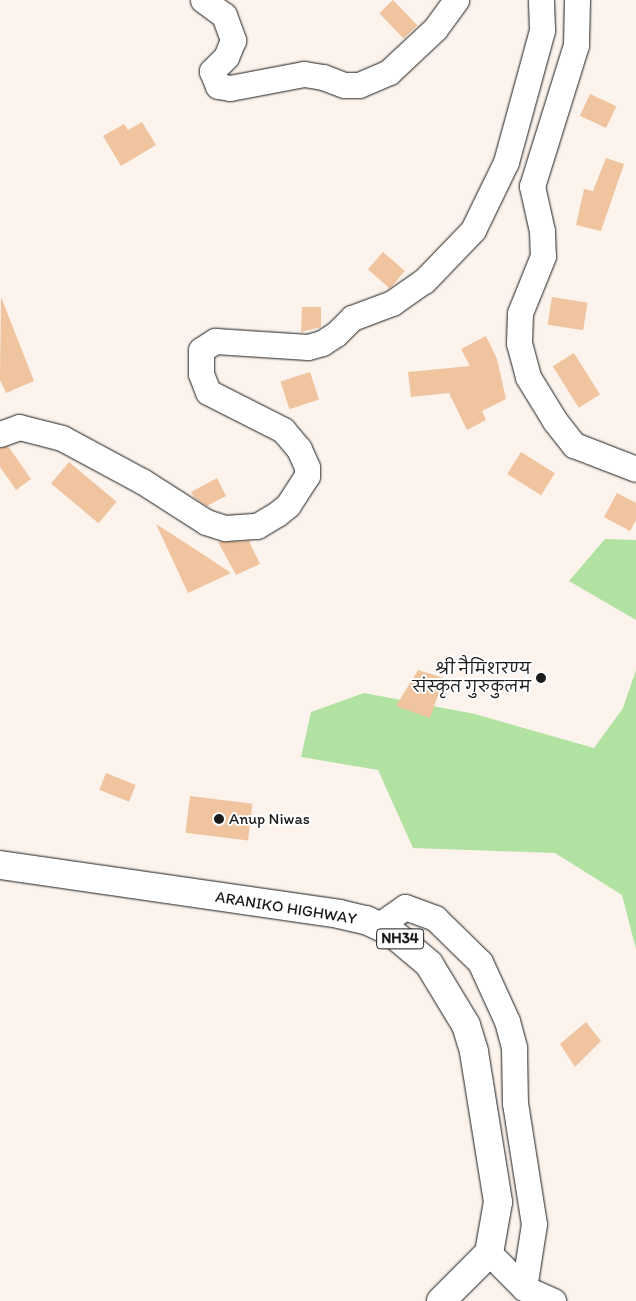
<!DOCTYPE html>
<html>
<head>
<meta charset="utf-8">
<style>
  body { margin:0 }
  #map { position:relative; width:636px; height:1301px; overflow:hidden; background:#fcf3ec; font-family:Itim,"Playpen Sans Deva",sans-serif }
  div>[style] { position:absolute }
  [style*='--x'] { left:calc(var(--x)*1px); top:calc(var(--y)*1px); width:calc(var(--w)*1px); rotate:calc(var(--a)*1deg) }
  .green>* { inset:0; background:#b2e2a1 }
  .building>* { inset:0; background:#efc49e; transform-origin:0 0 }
  .roads { filter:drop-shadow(0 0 1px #1c1c1c) drop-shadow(0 0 1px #1c1c1c) }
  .minor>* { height:25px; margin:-12.5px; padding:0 12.5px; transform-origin:12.5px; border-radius:12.5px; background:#fff }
  .highway>* { height:28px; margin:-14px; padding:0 14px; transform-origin:14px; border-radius:14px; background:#fff }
  .dots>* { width:14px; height:14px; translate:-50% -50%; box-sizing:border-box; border:2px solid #fff; border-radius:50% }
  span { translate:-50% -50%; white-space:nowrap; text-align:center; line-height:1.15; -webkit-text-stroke:4px #fff; paint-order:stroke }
  .shield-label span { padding:1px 4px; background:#fff; border:1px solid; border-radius:4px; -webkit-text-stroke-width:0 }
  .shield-label { font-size:15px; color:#1c1c1c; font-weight:700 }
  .poi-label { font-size:16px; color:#1c1c1c }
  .right { translate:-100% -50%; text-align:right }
  .left { translate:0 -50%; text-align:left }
  .street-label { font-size:16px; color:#1c1c1c }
</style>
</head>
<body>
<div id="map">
  <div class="green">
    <i style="clip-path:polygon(605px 539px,636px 540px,636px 620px,569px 581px)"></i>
    <i style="clip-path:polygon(636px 670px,636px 949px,622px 895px,555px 853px,413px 848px,378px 770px,301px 757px,311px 712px,364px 693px,475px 714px,594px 748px,623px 708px)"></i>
  </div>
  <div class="building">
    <i style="left:393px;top:0;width:35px;height:19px;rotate:46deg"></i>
    <i style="left:590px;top:94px;width:29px;height:24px;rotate:25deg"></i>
    <i style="clip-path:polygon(142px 122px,156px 145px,121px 166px,103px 136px,124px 124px,128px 130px)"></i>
    <i style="clip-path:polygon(606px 158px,624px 164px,601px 231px,576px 225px,584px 189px,593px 191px)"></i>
    <i style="left:383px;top:252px;width:29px;height:23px;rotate:41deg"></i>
    <i style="clip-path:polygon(1px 297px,34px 381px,6px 393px,0 380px)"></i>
    <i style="left:552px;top:297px;width:36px;height:28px;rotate:9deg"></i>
    <i style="clip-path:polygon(302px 307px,321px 307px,321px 327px,301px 332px)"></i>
    <i style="clip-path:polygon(486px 336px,497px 359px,506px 399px,482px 411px,486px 420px,467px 430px,449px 393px,411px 397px,408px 372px,470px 366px,461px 349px)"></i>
    <i style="left:574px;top:353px;width:49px;height:25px;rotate:58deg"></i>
    <i style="left:310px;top:372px;width:29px;height:31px;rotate:72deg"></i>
    <i style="clip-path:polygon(8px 446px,31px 479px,16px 490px,0 467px,0 448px)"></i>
    <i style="left:521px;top:452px;width:40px;height:26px;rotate:32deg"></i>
    <i style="left:69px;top:462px;width:62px;height:28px;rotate:40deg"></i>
    <i style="clip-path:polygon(217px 478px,226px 496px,207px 506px,194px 497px,191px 492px)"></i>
    <i style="clip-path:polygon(617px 493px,636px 503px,636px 520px,630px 531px,604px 517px)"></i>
    <i style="clip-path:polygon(156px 524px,198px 551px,231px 573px,188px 593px)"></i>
    <i style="clip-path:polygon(249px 541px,260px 564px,236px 575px,218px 542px)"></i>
    <i style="clip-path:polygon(418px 670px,444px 678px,430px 718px,396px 706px)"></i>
    <i style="left:106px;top:773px;width:32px;height:18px;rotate:22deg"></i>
    <i style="left:190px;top:796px;width:63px;height:37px;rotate:7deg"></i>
    <i style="clip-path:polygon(586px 1022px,601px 1041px,575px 1067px,560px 1044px)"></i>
  </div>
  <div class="roads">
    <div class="minor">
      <i style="--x:203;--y:0;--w:26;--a:36"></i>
      <i style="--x:224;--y:15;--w:27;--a:70"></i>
      <i style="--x:233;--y:40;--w:18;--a:112"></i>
      <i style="--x:226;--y:57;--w:20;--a:135"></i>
      <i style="--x:212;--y:71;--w:16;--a:68"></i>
      <i style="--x:218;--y:86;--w:12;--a:9"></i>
      <i style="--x:230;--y:88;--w:75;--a:-10.7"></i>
      <i style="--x:304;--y:74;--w:19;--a:9"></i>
      <i style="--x:323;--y:77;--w:22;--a:21"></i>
      <i style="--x:344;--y:85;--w:15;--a:0"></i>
      <i style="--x:359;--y:85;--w:33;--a:-23"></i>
      <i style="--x:389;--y:72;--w:63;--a:-43.1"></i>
      <i style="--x:435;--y:29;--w:36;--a:-54"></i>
      <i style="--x:577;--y:0;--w:45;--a:91.3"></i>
      <i style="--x:576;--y:45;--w:148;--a:107.3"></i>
      <i style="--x:532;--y:186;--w:46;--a:77.5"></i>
      <i style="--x:542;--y:231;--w:25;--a:88"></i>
      <i style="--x:543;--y:256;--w:61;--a:112"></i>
      <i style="--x:520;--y:313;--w:30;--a:92"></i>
      <i style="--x:519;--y:343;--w:35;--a:75"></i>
      <i style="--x:528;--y:377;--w:52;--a:58.5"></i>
      <i style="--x:555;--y:421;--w:31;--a:52"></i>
      <i style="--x:574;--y:445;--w:66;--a:21.2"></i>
      <i style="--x:0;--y:434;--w:20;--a:-20"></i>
      <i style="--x:19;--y:427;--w:44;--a:14.3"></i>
      <i style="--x:62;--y:438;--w:91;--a:28.3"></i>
      <i style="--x:142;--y:481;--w:76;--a:32.6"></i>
      <i style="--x:206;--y:522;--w:20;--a:18"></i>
      <i style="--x:225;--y:528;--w:32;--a:-4"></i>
      <i style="--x:257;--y:526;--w:23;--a:-31"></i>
      <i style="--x:277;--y:514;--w:14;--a:-39"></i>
      <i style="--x:288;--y:505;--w:35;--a:-57"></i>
      <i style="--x:307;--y:476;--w:9;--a:-90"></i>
      <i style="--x:307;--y:467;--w:20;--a:-114"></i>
      <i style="--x:299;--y:449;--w:25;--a:-130"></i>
      <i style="--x:283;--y:430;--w:84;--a:-153.1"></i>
      <i style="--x:208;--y:392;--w:19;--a:-111"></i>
      <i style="--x:201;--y:374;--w:24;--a:-90"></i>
      <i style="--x:201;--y:350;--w:17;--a:-33"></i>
      <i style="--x:215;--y:341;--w:93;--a:3.7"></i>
      <i style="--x:308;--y:347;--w:15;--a:-16"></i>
      <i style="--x:322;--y:343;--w:17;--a:-33"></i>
      <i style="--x:336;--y:334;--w:23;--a:-45"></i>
      <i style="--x:352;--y:318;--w:43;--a:-20.6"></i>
      <i style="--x:392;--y:303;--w:39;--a:-35"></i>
      <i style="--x:424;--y:281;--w:71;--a:-46.1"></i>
      <i style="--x:473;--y:230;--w:76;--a:-64.1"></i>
      <i style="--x:506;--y:162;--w:137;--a:-74.7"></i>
      <i style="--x:542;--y:30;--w:30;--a:-92"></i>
      <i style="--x:378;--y:926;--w:33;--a:-35"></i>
      <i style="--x:405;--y:907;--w:32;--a:20"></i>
      <i style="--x:435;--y:918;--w:63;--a:44.4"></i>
      <i style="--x:480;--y:962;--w:65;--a:65.4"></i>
      <i style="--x:507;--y:1021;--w:28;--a:75"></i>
      <i style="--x:514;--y:1048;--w:55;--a:89"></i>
      <i style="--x:515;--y:1103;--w:122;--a:81.1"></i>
      <i style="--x:534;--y:1224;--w:65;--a:98.9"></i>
      <i style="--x:489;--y:1253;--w:49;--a:45"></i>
      <i style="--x:524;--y:1288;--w:32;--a:24"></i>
    </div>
    <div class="highway">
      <i style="--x:0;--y:865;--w:343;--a:8.2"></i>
      <i style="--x:339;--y:914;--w:28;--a:13"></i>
      <i style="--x:366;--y:920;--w:26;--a:25"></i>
      <i style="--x:390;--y:931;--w:51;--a:40.2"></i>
      <i style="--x:429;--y:964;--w:71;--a:58.8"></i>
      <i style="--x:466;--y:1025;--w:28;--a:73"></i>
      <i style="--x:474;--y:1052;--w:152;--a:80.9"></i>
      <i style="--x:498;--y:1202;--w:52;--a:100"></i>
      <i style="--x:489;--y:1253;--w:68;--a:135"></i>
    </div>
  </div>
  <div class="dots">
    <i style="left:541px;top:678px;background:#1c1c1c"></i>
    <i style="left:219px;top:819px;background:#1c1c1c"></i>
  </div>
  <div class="shield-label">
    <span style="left:400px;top:939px">NH34</span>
  </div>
  <div class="poi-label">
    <span class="right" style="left:531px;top:678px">श्री नैमिशरण्य<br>संस्कृत गुरुकुलम</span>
    <span class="left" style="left:229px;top:819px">Anup Niwas</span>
  </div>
  <div class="street-label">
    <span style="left:286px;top:908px;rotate:9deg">ARANIKO HIGHWAY</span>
  </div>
</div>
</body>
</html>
